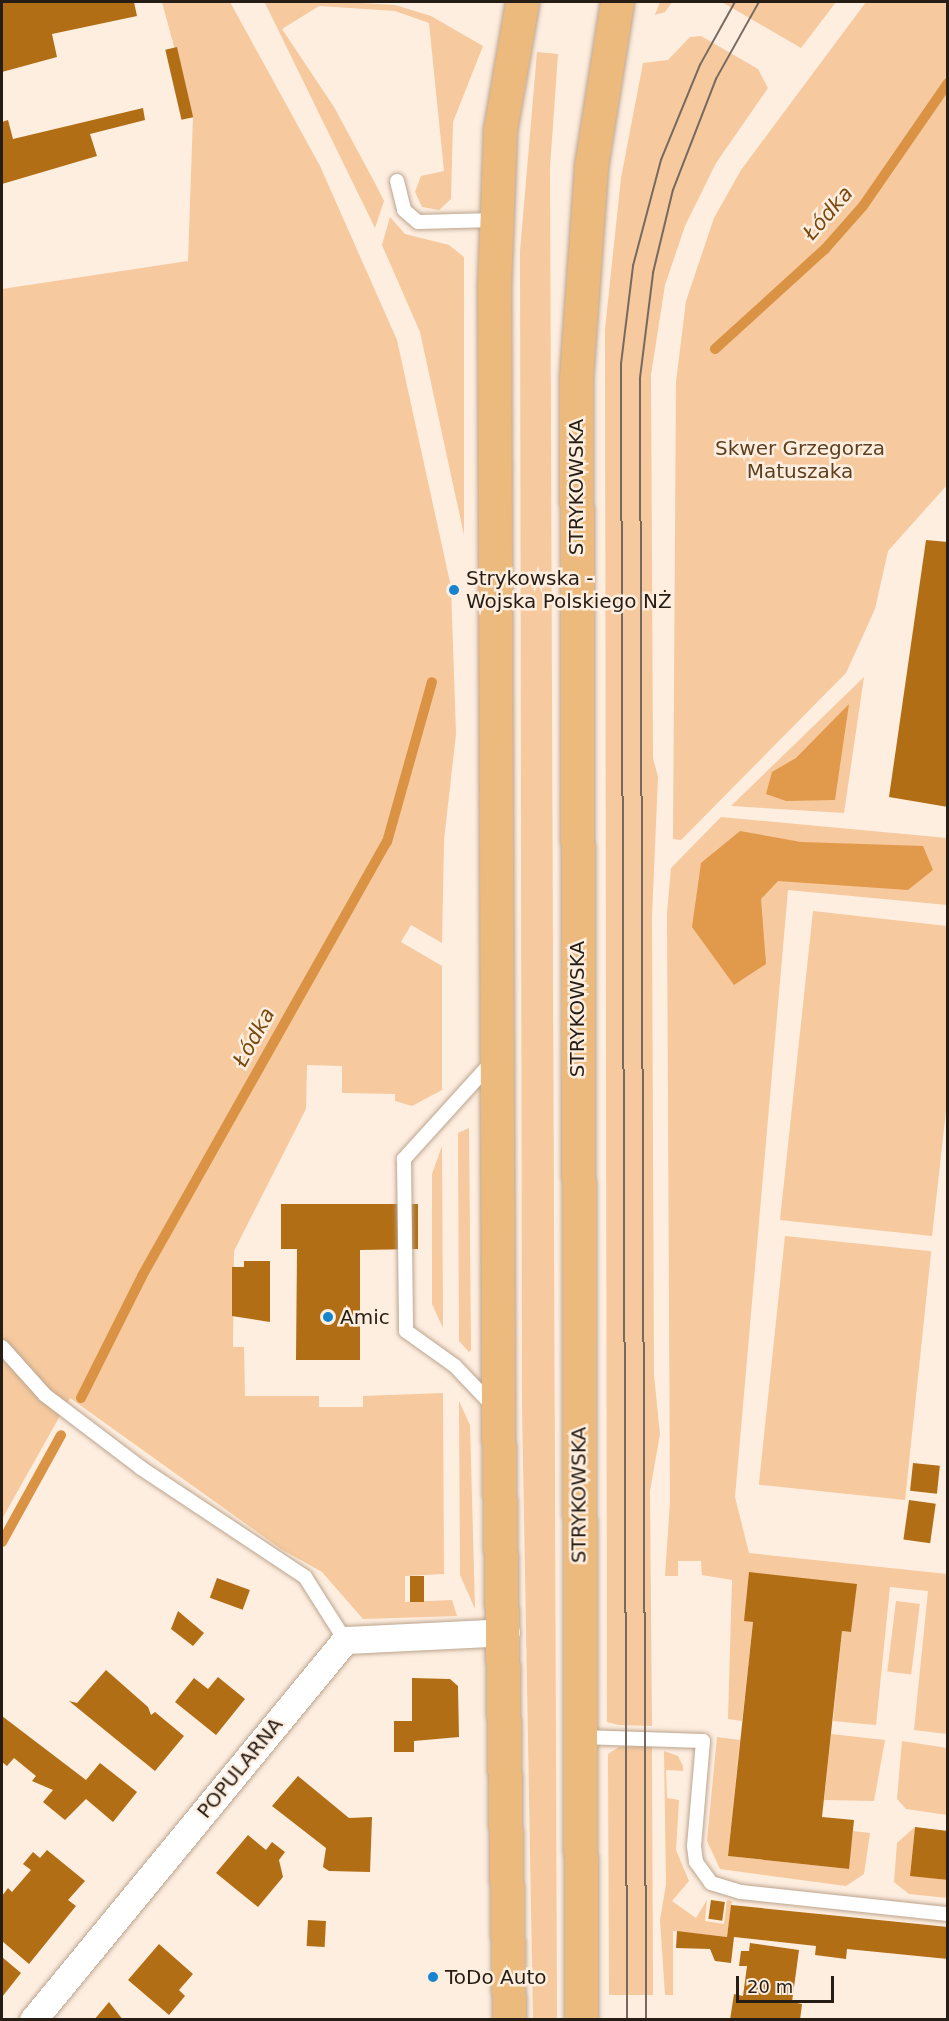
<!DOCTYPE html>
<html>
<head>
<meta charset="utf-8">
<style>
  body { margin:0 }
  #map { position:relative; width:949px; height:2021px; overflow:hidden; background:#feeee0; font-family:"DejaVu Sans",sans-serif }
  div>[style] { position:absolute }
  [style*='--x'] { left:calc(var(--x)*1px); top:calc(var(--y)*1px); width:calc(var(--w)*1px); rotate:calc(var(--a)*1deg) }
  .green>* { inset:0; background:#f6c99e; transform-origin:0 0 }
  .forest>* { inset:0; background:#e1994b }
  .stream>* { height:10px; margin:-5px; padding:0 5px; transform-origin:5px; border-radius:5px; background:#da9244 }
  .building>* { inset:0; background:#b26e15; transform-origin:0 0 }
  .roads { filter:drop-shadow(0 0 2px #bca48d) drop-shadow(0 0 2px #bca48d) }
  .service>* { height:14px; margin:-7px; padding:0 7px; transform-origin:7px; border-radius:7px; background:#fff }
  .minor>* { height:27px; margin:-13.5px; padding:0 13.5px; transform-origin:13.5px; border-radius:13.5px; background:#fff }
  .primary>* { height:33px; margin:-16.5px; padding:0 16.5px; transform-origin:16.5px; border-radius:16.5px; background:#ecba7d }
  .tram>* { height:1.5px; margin:-0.75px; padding:0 0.75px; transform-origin:0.75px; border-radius:0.75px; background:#766a60 }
  .dots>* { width:16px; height:16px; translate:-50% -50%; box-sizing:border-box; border:3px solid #feeee0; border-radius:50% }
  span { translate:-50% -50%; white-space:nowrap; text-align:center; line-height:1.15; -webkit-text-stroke:5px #feeee0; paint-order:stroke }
  .park-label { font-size:20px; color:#5e4020 }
  .street-label { font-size:20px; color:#261d14 }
  .poi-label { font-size:20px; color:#261d14 }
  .left { translate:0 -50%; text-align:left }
  .water-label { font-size:21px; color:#79490e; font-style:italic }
  .frame { position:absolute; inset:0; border:3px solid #261d14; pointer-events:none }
  .scale { position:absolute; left:736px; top:1976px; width:98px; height:27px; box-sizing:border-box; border:3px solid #261d14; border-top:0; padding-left:8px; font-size:18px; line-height:21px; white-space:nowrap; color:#261d14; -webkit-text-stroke:4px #feeee0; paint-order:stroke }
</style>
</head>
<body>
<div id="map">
  <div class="green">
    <i style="clip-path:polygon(162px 2px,230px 2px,320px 166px,397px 340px,451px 587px,456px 734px,444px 840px,442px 943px,411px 925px,401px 942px,442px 966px,442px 1090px,412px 1106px,395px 1101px,395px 1094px,342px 1093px,342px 1066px,307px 1065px,306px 1109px,234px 1251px,233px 1347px,244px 1347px,245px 1396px,319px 1396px,319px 1407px,363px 1407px,363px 1396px,443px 1393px,444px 1574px,405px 1576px,405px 1602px,452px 1600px,457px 1616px,363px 1619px,322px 1572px,281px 1549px,70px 1398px,2px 1519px,2px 289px,188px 261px,193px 117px)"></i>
    <i style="clip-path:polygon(343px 2px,395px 5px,431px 16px,483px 46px,453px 122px,451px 199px,439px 210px,422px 207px,415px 192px,421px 176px,444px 171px,429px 23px,395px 11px,319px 6px,282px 29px,334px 107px,376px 185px,384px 201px,375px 228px,265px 3px)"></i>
    <i style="clip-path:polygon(660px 2px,672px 2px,665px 12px,655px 15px)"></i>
    <i style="clip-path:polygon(722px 2px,836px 2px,801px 48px)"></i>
    <i style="clip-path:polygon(866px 2px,947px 2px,947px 74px,932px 106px,947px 91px,947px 485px,888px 551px,875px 609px,846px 673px,681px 840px,673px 839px,676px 382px,686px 301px,714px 218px,741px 170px)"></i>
    <i style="clip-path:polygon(701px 36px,758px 69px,768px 88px,716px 163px,685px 226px,665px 285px,651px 375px,653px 758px,658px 777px,652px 916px,654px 1375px,660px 1434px,650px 1491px,652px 1726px,619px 1725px,607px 1722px,605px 329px,621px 178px,643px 63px,668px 60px,690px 37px)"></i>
    <i style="clip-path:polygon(537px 52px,558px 54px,550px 167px,557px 2020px,533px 2019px,522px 1406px,520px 251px)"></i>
    <i style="clip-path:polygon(390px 217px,405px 234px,449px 245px,464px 257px,464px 535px,420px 332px,382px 245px)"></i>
    <i style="clip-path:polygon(864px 677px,844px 813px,731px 806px)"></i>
    <i style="clip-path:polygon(721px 817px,947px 838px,947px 905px,788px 890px,735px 1497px,749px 1553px,947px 1574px,947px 1734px,914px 1730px,928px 1591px,890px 1587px,876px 1725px,833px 1721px,842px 1631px,851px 1632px,856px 1584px,753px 1622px,742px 1721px,728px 1719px,732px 1580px,702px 1575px,701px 1561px,678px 1561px,678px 1576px,665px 1576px,670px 1502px,667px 913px,671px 868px)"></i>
    <i style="clip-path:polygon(813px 911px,947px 926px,948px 1093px,932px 1236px,780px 1220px)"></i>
    <i style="clip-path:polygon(469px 1128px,471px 1350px,469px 1352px,459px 1341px,458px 1133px)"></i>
    <i style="clip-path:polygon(442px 1146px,443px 1328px,432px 1304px,432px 1174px)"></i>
    <i style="left:785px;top:1236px;width:147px;height:250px;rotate:6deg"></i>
    <i style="clip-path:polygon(459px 1401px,470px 1425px,475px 1609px,460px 1575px)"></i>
    <i style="left:896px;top:1601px;width:24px;height:71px;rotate:7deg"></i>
    <i style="clip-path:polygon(831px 1734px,885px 1740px,874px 1801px,824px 1800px)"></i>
    <i style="clip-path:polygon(717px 1737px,740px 1740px,728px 1856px,848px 1869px,853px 1831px,870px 1833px,864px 1874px,846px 1886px,720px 1869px,707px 1841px)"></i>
    <i style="clip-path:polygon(902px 1741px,947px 1748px,947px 1815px,906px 1809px,897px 1799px)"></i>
    <i style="clip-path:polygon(652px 1746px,653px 1995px,609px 1995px,608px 1754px,619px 1747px)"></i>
    <i style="clip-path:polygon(664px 1751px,678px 1756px,683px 1766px,683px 1771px,666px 1770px,667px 1798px,679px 1800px,676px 1850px,689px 1881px,672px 1901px,696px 1918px,707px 1900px,705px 1921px,724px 1924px,727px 1900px,732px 1901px,727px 1937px,673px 1931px,673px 1995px,665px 1995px,660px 1920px,666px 1884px)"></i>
    <i style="clip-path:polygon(915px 1827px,910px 1875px,947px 1880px,947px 1898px,909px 1894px,894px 1882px,897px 1843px)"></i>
  </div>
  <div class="forest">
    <i style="clip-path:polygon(849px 704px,835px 800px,786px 801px,766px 794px,772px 772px,796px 758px)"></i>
    <i style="clip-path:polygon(740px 831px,801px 842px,923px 846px,933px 870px,908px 890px,778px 881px,761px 899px,766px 964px,734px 985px,692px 927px,701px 863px)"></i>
  </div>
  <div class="stream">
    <i style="--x:715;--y:349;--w:149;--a:-42.3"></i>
    <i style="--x:825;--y:249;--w:57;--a:-48.5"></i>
    <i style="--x:863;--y:206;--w:150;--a:-55.4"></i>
    <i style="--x:81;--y:1398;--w:136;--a:-63.4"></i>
    <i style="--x:142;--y:1276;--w:498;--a:-60.6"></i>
    <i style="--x:387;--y:842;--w:166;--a:-74.3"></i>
    <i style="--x:2;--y:1542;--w:122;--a:-61.1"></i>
  </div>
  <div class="building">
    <i style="clip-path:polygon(134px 2px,137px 16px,52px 34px,57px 57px,2px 72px,2px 3px)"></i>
    <i style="left:177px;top:47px;width:72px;height:12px;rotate:77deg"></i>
    <i style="clip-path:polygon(143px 108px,145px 120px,90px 134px,97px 156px,2px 184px,2px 122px,8px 120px,13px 139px)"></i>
    <i style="clip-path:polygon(926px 540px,948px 542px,948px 807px,889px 797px)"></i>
    <i style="clip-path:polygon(281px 1204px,418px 1204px,418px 1249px,360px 1250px,360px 1360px,296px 1360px,297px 1249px,281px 1249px)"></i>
    <i style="clip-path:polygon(244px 1261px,270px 1261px,270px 1322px,232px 1316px,232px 1267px,244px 1267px)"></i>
    <i style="left:913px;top:1463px;width:27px;height:28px;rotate:6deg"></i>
    <i style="left:909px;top:1500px;width:27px;height:40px;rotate:8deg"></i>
    <i style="clip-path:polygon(749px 1572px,857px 1584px,851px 1632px,842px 1631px,822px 1817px,854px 1820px,849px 1869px,728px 1856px,753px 1622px,744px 1621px)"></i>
    <i style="left:410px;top:1576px;width:14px;height:26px"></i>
    <i style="left:217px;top:1578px;width:35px;height:21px;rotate:20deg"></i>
    <i style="clip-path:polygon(178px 1611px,204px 1633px,193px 1646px,171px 1629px)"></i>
    <i style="clip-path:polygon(106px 1670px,148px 1707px,151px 1715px,155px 1712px,184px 1736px,155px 1771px,69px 1701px,77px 1703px)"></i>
    <i style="clip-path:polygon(218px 1677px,245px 1699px,216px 1735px,175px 1702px,194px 1678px,208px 1689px)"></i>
    <i style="clip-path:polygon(412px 1678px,450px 1679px,458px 1686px,459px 1737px,414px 1741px,414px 1752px,394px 1752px,394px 1721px,412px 1721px)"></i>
    <i style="clip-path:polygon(2px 1716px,86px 1780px,100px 1763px,137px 1792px,113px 1822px,86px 1799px,65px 1820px,43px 1802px,53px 1790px,32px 1781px,36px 1776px,14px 1758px,7px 1766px,2px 1762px)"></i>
    <i style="clip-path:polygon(298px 1776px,349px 1818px,372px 1817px,370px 1872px,329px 1871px,323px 1867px,326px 1848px,272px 1806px)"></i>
    <i style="clip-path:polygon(915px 1827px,948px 1831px,948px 1880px,910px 1876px)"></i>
    <i style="clip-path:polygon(248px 1835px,266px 1850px,272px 1842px,285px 1852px,279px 1860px,283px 1877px,258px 1907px,216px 1873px)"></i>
    <i style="clip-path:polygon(47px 1850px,85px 1881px,68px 1900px,76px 1906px,29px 1964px,2px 1941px,2px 1896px,8px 1888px,12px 1892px,31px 1870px,23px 1864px,33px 1852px,40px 1858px)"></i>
    <i style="left:711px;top:1900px;width:14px;height:19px;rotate:8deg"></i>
    <i style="clip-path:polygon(731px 1905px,948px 1927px,948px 1959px,847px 1949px,846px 1959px,815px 1955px,816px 1946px,734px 1937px,731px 1963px,715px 1961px,710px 1949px,676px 1948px,677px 1931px,727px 1937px)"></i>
    <i style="left:308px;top:1920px;width:18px;height:26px;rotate:3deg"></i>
    <i style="clip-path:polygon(750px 1943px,799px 1950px,792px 2002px,802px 2004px,800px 2020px,730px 2020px,734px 1994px,743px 1996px,747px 1966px,739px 1966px,741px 1951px,749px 1951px)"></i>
    <i style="clip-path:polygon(159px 1944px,193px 1974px,179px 1990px,185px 1996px,169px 2015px,128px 1980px)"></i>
    <i style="clip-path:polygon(2px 1957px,21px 1973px,2px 1997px)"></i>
    <i style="clip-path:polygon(109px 2002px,123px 2020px,94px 2020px)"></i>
  </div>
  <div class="roads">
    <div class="service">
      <i style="--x:397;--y:181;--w:30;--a:76"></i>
      <i style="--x:404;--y:210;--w:18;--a:41"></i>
      <i style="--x:418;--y:222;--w:76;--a:-1.5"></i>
      <i style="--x:491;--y:1063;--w:130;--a:132.2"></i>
      <i style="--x:404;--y:1159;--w:172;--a:89.3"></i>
      <i style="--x:406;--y:1331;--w:60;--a:35.5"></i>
      <i style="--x:455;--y:1366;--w:54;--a:46.5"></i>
      <i style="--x:2;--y:1347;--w:64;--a:48.1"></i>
      <i style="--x:45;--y:1395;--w:121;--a:37.2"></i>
      <i style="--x:141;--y:1468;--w:197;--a:33.6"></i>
      <i style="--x:305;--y:1577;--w:75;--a:57.6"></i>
      <i style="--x:580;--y:1737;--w:123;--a:1.9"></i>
      <i style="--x:703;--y:1741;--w:105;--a:94.9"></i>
      <i style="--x:694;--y:1846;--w:16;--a:83"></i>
      <i style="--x:696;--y:1862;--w:26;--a:54"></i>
      <i style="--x:711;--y:1883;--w:31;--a:17"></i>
      <i style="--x:741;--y:1892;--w:208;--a:6.1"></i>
    </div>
    <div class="minor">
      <i style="--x:33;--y:2020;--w:492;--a:-50.6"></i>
      <i style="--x:345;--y:1640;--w:161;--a:-2.8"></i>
    </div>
    <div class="primary">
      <i style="--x:509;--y:2020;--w:608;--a:-91.04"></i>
      <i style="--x:498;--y:1412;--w:1125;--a:-90.2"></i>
      <i style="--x:494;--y:287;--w:157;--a:-87.8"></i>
      <i style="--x:500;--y:130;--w:130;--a:-80.2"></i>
      <i style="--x:581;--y:2020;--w:1643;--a:-90.17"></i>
      <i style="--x:576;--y:377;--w:212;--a:-85.9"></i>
      <i style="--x:591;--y:166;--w:166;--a:-81"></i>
    </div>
  </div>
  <div class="tram">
    <i style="--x:627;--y:2020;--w:1656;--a:-90.21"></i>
    <i style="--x:621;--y:364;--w:99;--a:-83"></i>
    <i style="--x:633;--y:266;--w:110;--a:-75.2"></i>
    <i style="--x:661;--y:160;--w:103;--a:-67.7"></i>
    <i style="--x:700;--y:65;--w:72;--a:-60.9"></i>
    <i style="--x:646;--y:2020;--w:1642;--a:-90.21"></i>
    <i style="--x:640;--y:378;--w:106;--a:-82.9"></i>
    <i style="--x:653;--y:273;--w:85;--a:-76.5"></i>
    <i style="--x:673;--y:190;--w:119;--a:-68.8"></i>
    <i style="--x:716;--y:79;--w:88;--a:-60.8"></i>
  </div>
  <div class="dots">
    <i style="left:454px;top:590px;background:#1684ce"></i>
    <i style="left:328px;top:1317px;background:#1684ce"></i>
    <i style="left:433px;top:1977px;background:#1684ce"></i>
  </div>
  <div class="park-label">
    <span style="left:800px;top:460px">Skwer Grzegorza<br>Matuszaka</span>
  </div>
  <div class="street-label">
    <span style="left:576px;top:487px;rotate:-90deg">STRYKOWSKA</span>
    <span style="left:577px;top:1009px;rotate:-90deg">STRYKOWSKA</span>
    <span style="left:579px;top:1495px;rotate:-90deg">STRYKOWSKA</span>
    <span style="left:240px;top:1768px;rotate:-51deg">POPULARNA</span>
  </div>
  <div class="poi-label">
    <span class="left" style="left:466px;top:590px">Strykowska -<br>Wojska Polskiego NŻ</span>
    <span class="left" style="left:340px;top:1317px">Amic</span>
    <span class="left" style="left:445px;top:1977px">ToDo Auto</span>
  </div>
  <div class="water-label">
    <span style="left:828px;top:213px;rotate:-49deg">Łódka</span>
    <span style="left:254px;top:1037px;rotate:-61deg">Łódka</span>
  </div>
  <div class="frame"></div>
  <div class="scale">20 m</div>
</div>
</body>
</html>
